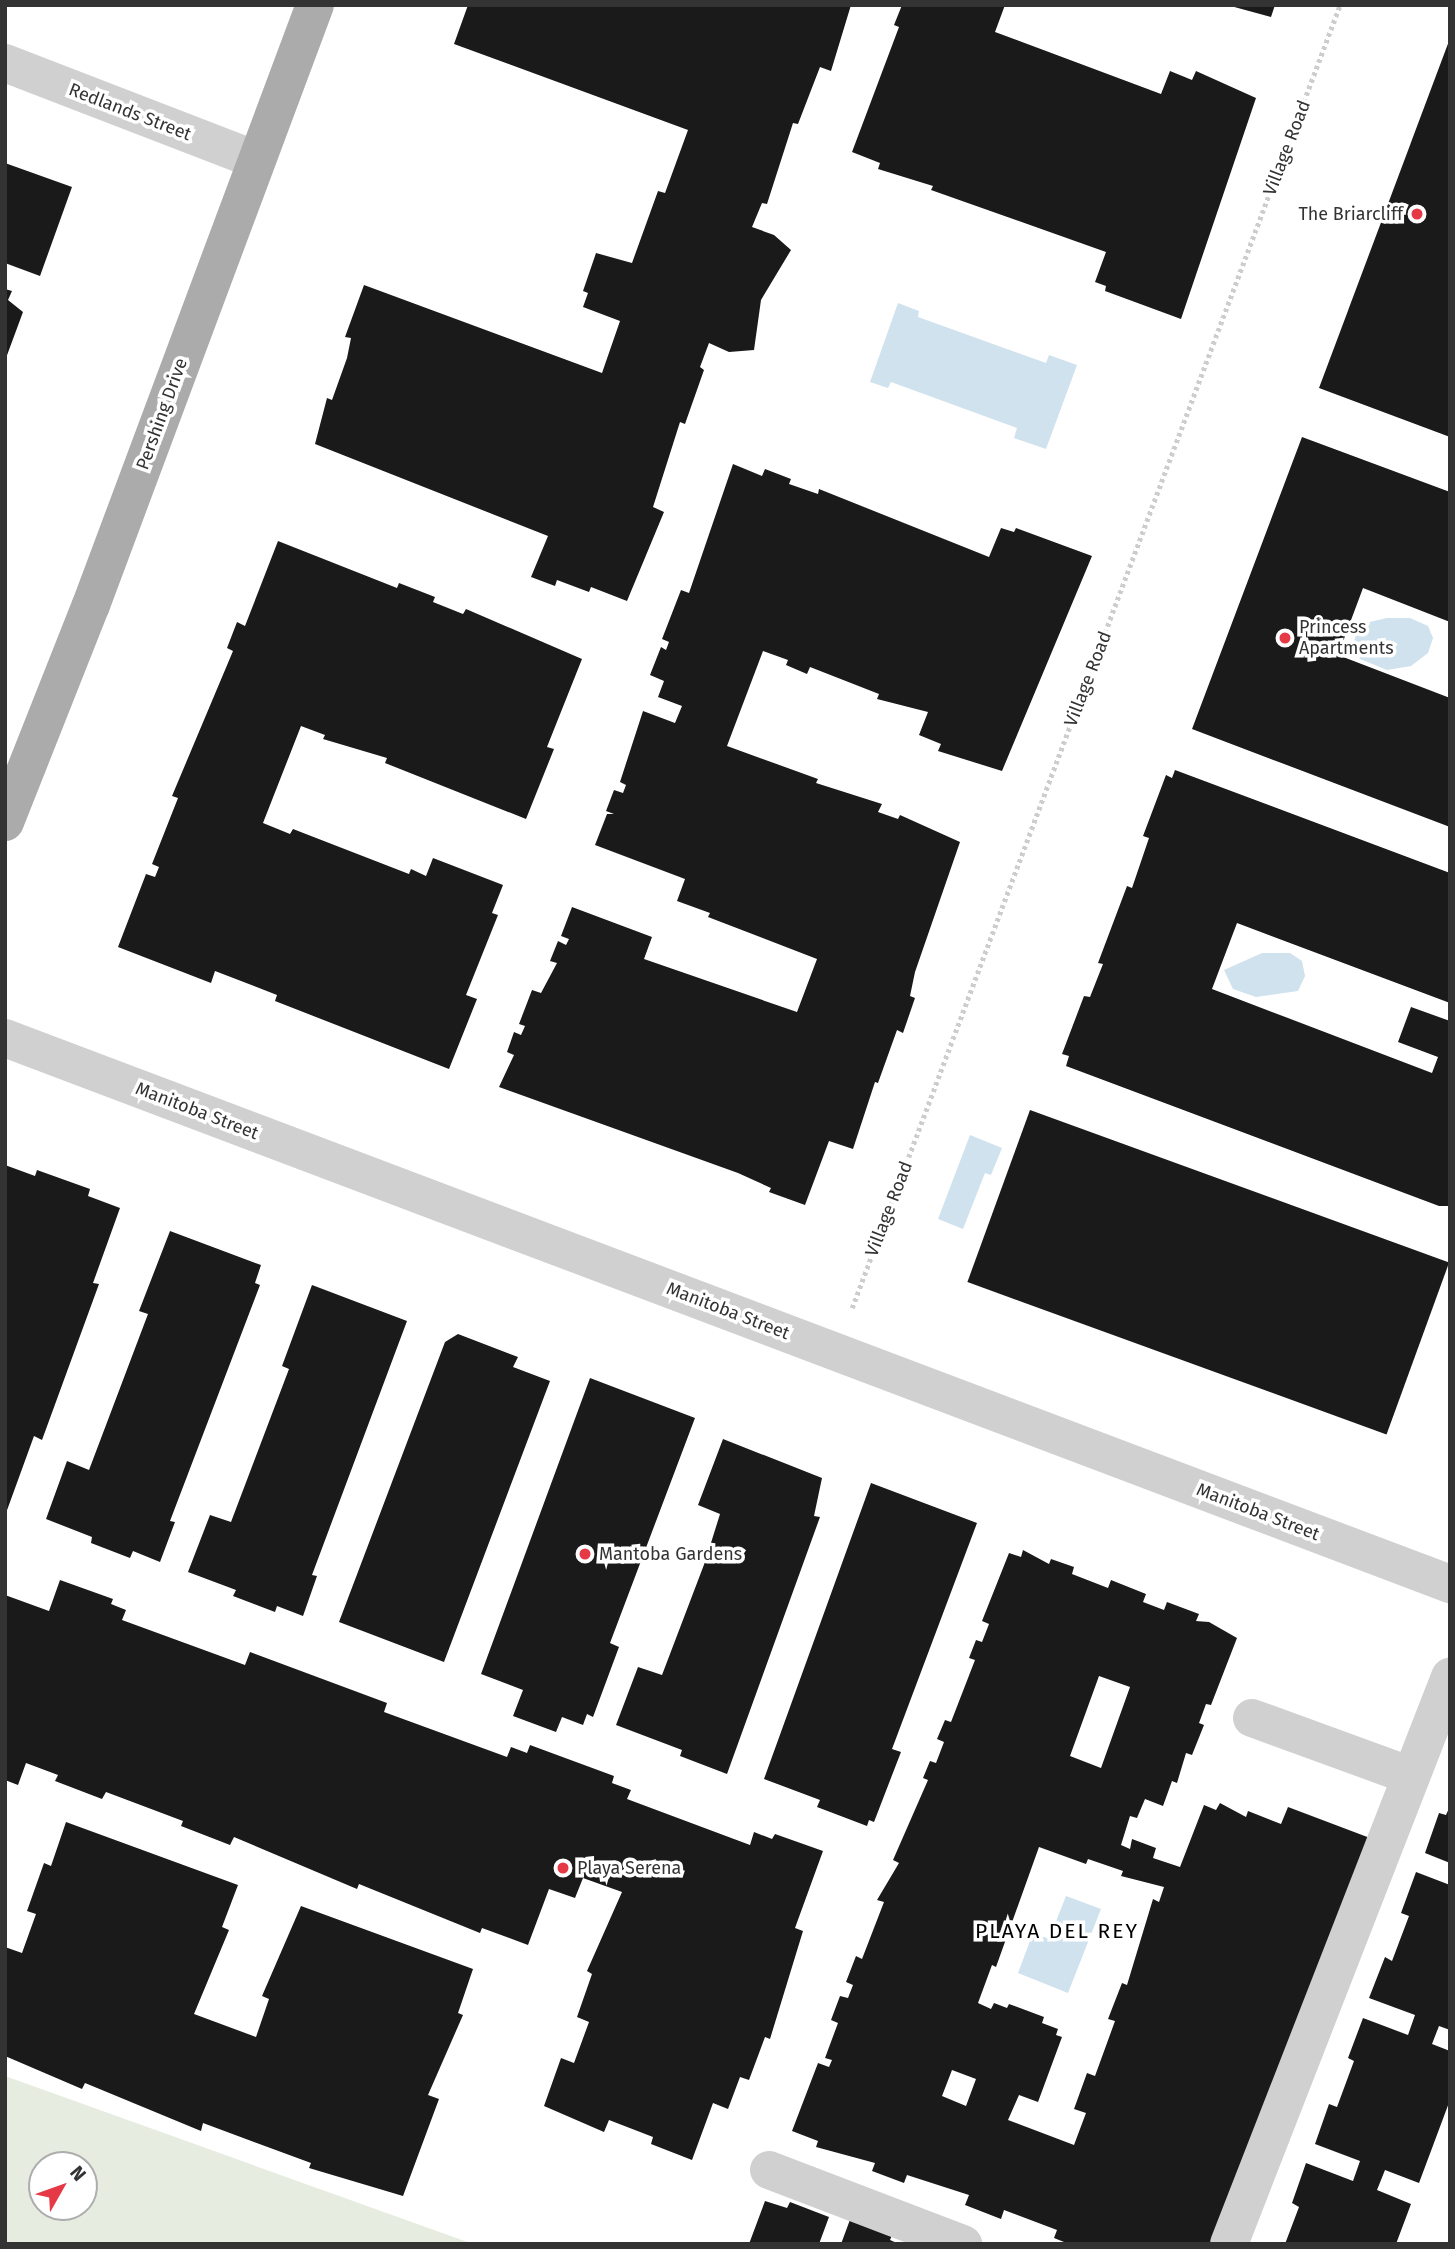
<!DOCTYPE html>
<html>
<head>
<meta charset="utf-8">
<style>
  body { margin:0 }
  #map { position:relative; width:1455px; height:2249px; overflow:hidden; background:#fff; font-family:"Fira Sans",sans-serif }
  div>[style] { position:absolute }
  [style*='--x'] { left:calc(var(--x)*1px); top:calc(var(--y)*1px); width:calc(var(--w)*1px); rotate:calc(var(--a)*1deg) }
  .green>* { inset:0; background:#e6ecdf }
  .water>* { inset:0; background:#cfe2ee }
  .building>* { inset:0; background:#1a1a1a; transform-origin:0 0 }
  .path>* { height:4.5px; margin-top:-2.25px; transform-origin:0; background:repeating-linear-gradient(90deg,#cdcdcd 0 3.5px,transparent 0 7px) }
  .minor>* { height:38px; margin:-19px; padding:0 19px; transform-origin:19px; border-radius:19px; background:#d0d0d0 }
  .major>* { height:38px; margin:-19px; padding:0 19px; transform-origin:19px; border-radius:19px; background:#ababab }
  .dots>* { width:19px; height:19px; translate:-50% -50%; box-sizing:border-box; border:4px solid #fff; border-radius:50% }
  span { translate:-50% -50%; white-space:nowrap; text-align:center; line-height:1.15; -webkit-text-stroke:7px #fff; paint-order:stroke }
  .street-label { font-size:18px; color:#333 }
  .poi-label { font-size:18px; color:#333 }
  .right { translate:-100% -50%; text-align:right }
  .left { translate:0 -50%; text-align:left }
  .quarter-label { font-size:21px; color:#000; letter-spacing:2px }
  .frame { position:absolute; inset:0; border:7px solid #333; pointer-events:none }
  .north { position:absolute; left:28px; top:2151px; width:70px; height:70px; box-sizing:border-box; background:#fff; border:2px solid #adadad; border-radius:50%; rotate:50deg; font-size:19px; font-weight:700; line-height:28px; text-align:center; color:#333 }
  .north::after { content:''; display:block; margin:auto; width:24px; height:32px; background:#e63946; clip-path:polygon(50% 0,100% 100%,50% 72%,0 100%) }
</style>
</head>
<body>
<div id="map">
  <div class="green">
    <i style="clip-path:polygon(evenodd,5px 2076px,473px 2244px,5px 2244px,5px 2076px,42px 2165px,84px 2165px,84px 2207px,42px 2207px,42px 2165px)"></i>
  </div>
  <div class="water">
    <i style="clip-path:polygon(898px 303px,919px 311px,918px 317px,1046px 363px,1049px 355px,1077px 365px,1046px 449px,1014px 438px,1017px 428px,891px 382px,888px 388px,870px 382px)"></i>
    <i style="clip-path:polygon(1387px 618px,1410px 618px,1428px 626px,1433px 638px,1428px 653px,1411px 666px,1387px 670px,1360px 659px,1353px 646px,1356px 634px,1365px 623px)"></i>
    <i style="clip-path:polygon(1262px 953px,1290px 953px,1302px 961px,1305px 976px,1298px 991px,1256px 997px,1233px 989px,1224px 970px)"></i>
    <i style="clip-path:polygon(970px 1135px,1002px 1148px,991px 1175px,985px 1173px,963px 1229px,938px 1219px)"></i>
    <i style="clip-path:polygon(1066px 1896px,1101px 1909px,1068px 1993px,1018px 1973px,1033px 1933px,1049px 1939px)"></i>
  </div>
  <div class="building">
    <i style="clip-path:polygon(468px 5px,851px 5px,831px 71px,820px 67px,798px 124px,793px 123px,767px 204px,762px 203px,752px 227px,774px 235px,791px 250px,761px 300px,754px 350px,729px 352px,709px 343px,700px 367px,704px 370px,685px 424px,680px 422px,653px 507px,664px 512px,627px 601px,591px 587px,589px 592px,557px 580px,555px 586px,531px 577px,548px 536px,315px 444px,327px 398px,332px 400px,347px 358px,351px 338px,345px 337px,364px 285px,602px 373px,620px 321px,583px 307px,588px 293px,583px 291px,596px 253px,632px 263px,658px 191px,665px 193px,688px 130px,454px 44px)"></i>
    <i style="clip-path:polygon(902px 5px,1005px 5px,995px 32px,1161px 94px,1170px 71px,1192px 80px,1196px 71px,1256px 98px,1181px 319px,1105px 291px,1106px 286px,1095px 282px,1106px 252px,931px 190px,933px 186px,878px 169px,880px 163px,852px 152px,899px 27px,894px 25px)"></i>
    <i style="clip-path:polygon(1227px 5px,1275px 5px,1271px 17px)"></i>
    <i style="clip-path:polygon(1449px 41px,1450px 41px,1450px 437px,1319px 388px)"></i>
    <i style="clip-path:polygon(5px 163px,72px 187px,40px 276px,5px 263px)"></i>
    <i style="clip-path:polygon(5px 289px,12px 291px,8px 300px,23px 312px,6px 358px)"></i>
    <i style="clip-path:polygon(1302px 437px,1450px 492px,1450px 622px,1363px 588px,1338px 655px,1450px 698px,1450px 827px,1192px 729px)"></i>
    <i style="clip-path:polygon(733px 464px,762px 476px,765px 469px,791px 479px,789px 484px,818px 494px,819px 489px,989px 557px,1001px 528px,1014px 532px,1016px 528px,1092px 556px,1002px 771px,938px 751px,941px 744px,919px 735px,928px 712px,877px 699px,879px 694px,810px 667px,807px 674px,786px 665px,788px 660px,763px 651px,727px 746px,818px 779px,816px 783px,882px 804px,878px 812px,898px 819px,900px 815px,960px 842px,915px 972px,910px 996px,915px 998px,903px 1033px,897px 1030px,878px 1083px,875px 1082px,853px 1149px,829px 1141px,805px 1205px,769px 1192px,771px 1188px,738px 1173px,499px 1087px,514px 1055px,507px 1052px,514px 1032px,521px 1035px,525px 1026px,519px 1024px,532px 990px,541px 993px,557px 963px,550px 961px,558px 941px,566px 945px,569px 939px,561px 936px,572px 907px,652px 937px,644px 959px,797px 1012px,817px 959px,708px 917px,710px 913px,677px 901px,685px 879px,595px 845px,607px 814px,614px 814px,606px 811px,614px 790px,623px 793px,626px 785px,620px 782px,643px 711px,675px 723px,682px 706px,658px 697px,664px 681px,650px 675px,661px 647px,666px 650px,669px 642px,662px 639px,681px 590px,689px 593px)"></i>
    <i style="clip-path:polygon(278px 541px,397px 588px,399px 583px,435px 597px,433px 602px,463px 614px,466px 609px,582px 659px,547px 747px,554px 749px,526px 819px,385px 763px,387px 758px,323px 739px,325px 735px,301px 726px,263px 823px,290px 834px,293px 829px,409px 874px,411px 869px,426px 876px,433px 858px,503px 885px,492px 913px,498px 915px,466px 995px,477px 999px,449px 1069px,275px 1001px,277px 995px,215px 971px,211px 983px,118px 947px,146px 874px,155px 877px,159px 867px,152px 864px,178px 798px,172px 796px,233px 651px,227px 648px,237px 622px,245px 626px)"></i>
    <i style="clip-path:polygon(1175px 770px,1450px 873px,1450px 1003px,1237px 923px,1212px 989px,1432px 1073px,1438px 1057px,1398px 1042px,1411px 1007px,1450px 1021px,1450px 1206px,1439px 1206px,1066px 1066px,1069px 1056px,1062px 1054px,1084px 996px,1090px 997px,1103px 964px,1098px 963px,1127px 886px,1132px 888px,1149px 838px,1143px 836px,1166px 775px,1172px 778px)"></i>
    <i style="left:1030px;top:1110px;width:446px;height:183px;rotate:20deg"></i>
    <i style="clip-path:polygon(5px 1165px,35px 1176px,37px 1170px,90px 1189px,88px 1196px,120px 1208px,93px 1283px,99px 1284px,42px 1440px,34px 1436px,6px 1513px)"></i>
    <i style="clip-path:polygon(170px 1231px,261px 1265px,255px 1283px,260px 1285px,170px 1521px,175px 1522px,160px 1562px,133px 1551px,130px 1558px,91px 1543px,92px 1537px,46px 1519px,67px 1461px,89px 1470px,148px 1314px,139px 1311px)"></i>
    <i style="clip-path:polygon(312px 1285px,407px 1321px,312px 1575px,317px 1576px,303px 1616px,277px 1606px,275px 1612px,233px 1596px,236px 1590px,188px 1572px,210px 1515px,231px 1522px,289px 1369px,282px 1366px)"></i>
    <i style="clip-path:polygon(458px 1334px,518px 1357px,513px 1367px,550px 1381px,444px 1662px,339px 1622px,445px 1342px)"></i>
    <i style="clip-path:polygon(590px 1378px,695px 1418px,610px 1643px,619px 1647px,593px 1717px,587px 1714px,583px 1725px,562px 1717px,556px 1732px,513px 1716px,523px 1690px,481px 1674px)"></i>
    <i style="clip-path:polygon(723px 1439px,822px 1478px,814px 1516px,820px 1517px,727px 1774px,680px 1756px,682px 1750px,616px 1725px,638px 1667px,662px 1675px,705px 1562px,720px 1514px,698px 1505px)"></i>
    <i style="clip-path:polygon(871px 1483px,977px 1523px,892px 1749px,901px 1752px,874px 1822px,869px 1820px,867px 1826px,817px 1807px,820px 1800px,764px 1779px)"></i>
    <i style="clip-path:polygon(evenodd,1023px 1550px,1049px 1564px,1051px 1559px,1074px 1567px,1072px 1574px,1108px 1588px,1111px 1580px,1146px 1594px,1143px 1602px,1164px 1610px,1167px 1602px,1199px 1614px,1196px 1621px,1209px 1622px,1237px 1638px,1211px 1705px,1206px 1704px,1199px 1723px,1204px 1725px,1192px 1755px,1186px 1753px,1177px 1783px,1172px 1781px,1163px 1806px,1145px 1799px,1137px 1818px,1130px 1816px,1121px 1845px,1130px 1849px,1132px 1839px,1156px 1848px,1153px 1858px,1180px 1867px,1204px 1805px,1216px 1810px,1220px 1803px,1246px 1817px,1248px 1811px,1281px 1824px,1288px 1807px,1370px 1838px,1213px 2244px,1069px 2244px,1054px 2238px,1057px 2230px,1004px 2210px,1001px 2219px,965px 2205px,969px 2195px,907px 2175px,904px 2183px,872px 2171px,875px 2163px,816px 2147px,818px 2141px,792px 2131px,818px 2063px,829px 2067px,832px 2060px,825px 2058px,838px 2023px,831px 2020px,840px 1996px,848px 1998px,853px 1985px,846px 1982px,856px 1956px,862px 1959px,884px 1902px,877px 1900px,899px 1863px,893px 1860px,928px 1780px,923px 1778px,930px 1761px,936px 1763px,944px 1742px,937px 1739px,945px 1720px,951px 1722px,975px 1660px,969px 1658px,976px 1640px,982px 1642px,989px 1624px,982px 1621px,1009px 1553px,1021px 1557px,1023px 1550px,1099px 1676px,1130px 1687px,1101px 1768px,1070px 1756px,1099px 1676px,1023px 1550px,1039px 1847px,1086px 1864px,1088px 1859px,1123px 1871px,1121px 1876px,1164px 1887px,1159px 1902px,1153px 1899px,1127px 1985px,1122px 1983px,1108px 2019px,1115px 2021px,1095px 2076px,1087px 2073px,1074px 2109px,1086px 2113px,1074px 2145px,1008px 2120px,1019px 2095px,1038px 2102px,1062px 2037px,1056px 2035px,1058px 2029px,1042px 2023px,1044px 2017px,1009px 2004px,1007px 2008px,994px 2003px,991px 2009px,978px 2003px,992px 1965px,996px 1967px,1039px 1847px,1023px 1550px,952px 2070px,976px 2079px,966px 2106px,942px 2096px,952px 2070px)"></i>
    <i style="clip-path:polygon(60px 1580px,113px 1599px,111px 1604px,126px 1610px,122px 1620px,245px 1665px,250px 1652px,387px 1703px,384px 1712px,507px 1757px,511px 1747px,527px 1753px,530px 1745px,614px 1776px,612px 1783px,631px 1790px,627px 1799px,750px 1845px,754px 1832px,772px 1839px,775px 1834px,823px 1851px,795px 1928px,803px 1931px,770px 2039px,765px 2037px,749px 2080px,740px 2077px,728px 2109px,713px 2103px,692px 2160px,651px 2144px,653px 2137px,609px 2120px,604px 2132px,544px 2106px,561px 2058px,574px 2063px,589px 2022px,577px 2017px,592px 1974px,587px 1971px,622px 1892px,583px 1878px,575px 1898px,549px 1889px,528px 1945px,482px 1928px,480px 1933px,359px 1884px,357px 1889px,234px 1837px,230px 1845px,181px 1826px,183px 1821px,106px 1792px,102px 1799px,55px 1781px,58px 1775px,26px 1763px,18px 1785px,5px 1780px,5px 1595px,49px 1611px)"></i>
    <i style="clip-path:polygon(1450px 1806px,1450px 1863px,1425px 1853px,1439px 1813px,1446px 1815px)"></i>
    <i style="clip-path:polygon(66px 1822px,238px 1885px,222px 1927px,229px 1930px,194px 2014px,256px 2037px,269px 1999px,262px 1996px,301px 1906px,473px 1969px,458px 2013px,463px 2015px,428px 2095px,439px 2099px,403px 2196px,309px 2168px,311px 2163px,203px 2123px,201px 2131px,85px 2083px,82px 2089px,5px 2056px,5px 1947px,22px 1953px,36px 1914px,27px 1911px,44px 1863px,51px 1866px)"></i>
    <i style="clip-path:polygon(1416px 1872px,1450px 1885px,1450px 2030px,1439px 2026px,1432px 2044px,1450px 2051px,1450px 2100px,1419px 2183px,1385px 2170px,1377px 2190px,1411px 2204px,1396px 2244px,1285px 2244px,1299px 2207px,1292px 2203px,1306px 2163px,1353px 2181px,1360px 2161px,1315px 2144px,1329px 2104px,1337px 2107px,1354px 2061px,1348px 2058px,1363px 2018px,1408px 2035px,1415px 2015px,1369px 1998px,1385px 1957px,1392px 1961px,1409px 1916px,1401px 1913px)"></i>
    <i style="clip-path:polygon(765px 2201px,787px 2208px,790px 2202px,829px 2217px,819px 2244px,749px 2244px)"></i>
    <i style="clip-path:polygon(851px 2217px,893px 2233px,890px 2240px,899px 2244px,841px 2244px)"></i>
  </div>
  <div class="path">
    <i style="--x:852;--y:1308;--w:1391;--a:-69.47"></i>
  </div>
  <div class="minor">
    <i style="--x:5;--y:63;--w:269;--a:21.1"></i>
    <i style="--x:5;--y:1038;--w:1545;--a:20.7"></i>
    <i style="--x:1252;--y:1718;--w:169;--a:20"></i>
    <i style="--x:769;--y:2170;--w:208;--a:20.9"></i>
    <i style="--x:1229;--y:2244;--w:609;--a:-68.71"></i>
  </div>
  <div class="major">
    <i style="--x:5;--y:822;--w:233;--a:-68.4"></i>
    <i style="--x:91;--y:605;--w:640;--a:-69.53"></i>
  </div>
  <div class="dots">
    <i style="left:1417px;top:214px;background:#e63946"></i>
    <i style="left:1285px;top:638px;background:#e63946"></i>
    <i style="left:585px;top:1554px;background:#e63946"></i>
    <i style="left:563px;top:1868px;background:#e63946"></i>
  </div>
  <div class="street-label">
    <span style="left:130px;top:112px;rotate:21deg">Redlands Street</span>
    <span style="left:1287px;top:148px;rotate:-69deg">Village Road</span>
    <span style="left:162px;top:414px;rotate:-70deg">Pershing Drive</span>
    <span style="left:1088px;top:679px;rotate:-69deg">Village Road</span>
    <span style="left:197px;top:1111px;rotate:21deg">Manitoba Street</span>
    <span style="left:889px;top:1209px;rotate:-69deg">Village Road</span>
    <span style="left:728px;top:1311px;rotate:21deg">Manitoba Street</span>
    <span style="left:1258px;top:1512px;rotate:21deg">Manitoba Street</span>
  </div>
  <div class="poi-label">
    <span class="right" style="left:1403px;top:214px">The Briarcliff</span>
    <span class="left" style="left:1299px;top:638px">Princess<br>Apartments</span>
    <span class="left" style="left:599px;top:1554px">Mantoba Gardens</span>
    <span class="left" style="left:577px;top:1868px">Playa Serena</span>
  </div>
  <div class="quarter-label">
    <span style="left:1057px;top:1931px">PLAYA DEL REY</span>
  </div>
  <div class="frame"></div>
  <div class="north">N</div>
</div>
</body>
</html>
